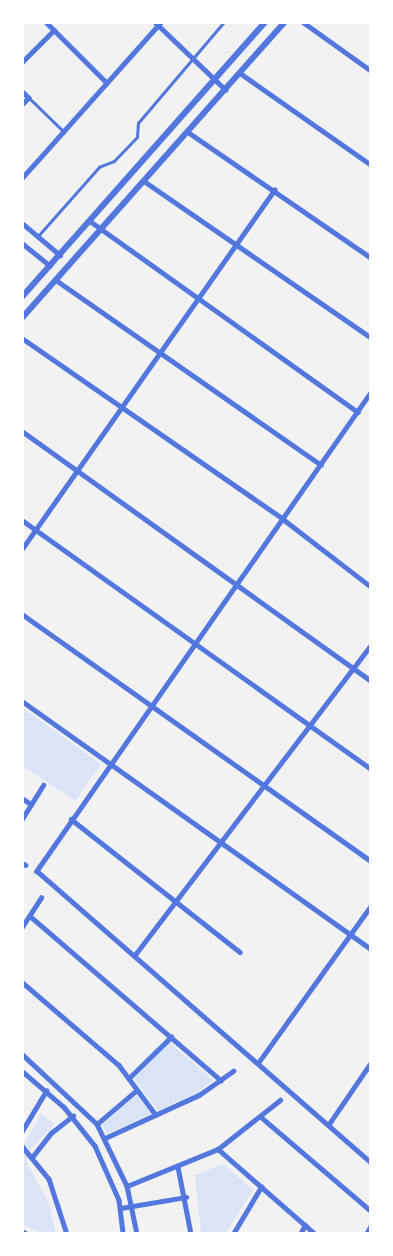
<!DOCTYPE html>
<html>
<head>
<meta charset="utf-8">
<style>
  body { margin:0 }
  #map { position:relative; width:393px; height:1256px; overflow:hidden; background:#f2f2f2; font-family:"Archivo Narrow",sans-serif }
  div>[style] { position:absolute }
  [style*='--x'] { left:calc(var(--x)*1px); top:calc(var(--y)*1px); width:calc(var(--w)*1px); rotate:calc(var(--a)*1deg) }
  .green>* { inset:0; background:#dbe4f7 }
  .service>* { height:2.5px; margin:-1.25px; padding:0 1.25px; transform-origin:1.25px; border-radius:1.25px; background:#5277de }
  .pedestrian>* { height:3px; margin:-1.5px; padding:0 1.5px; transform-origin:1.5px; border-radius:1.5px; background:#5277de }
  .minor>* { height:4.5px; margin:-2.25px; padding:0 2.25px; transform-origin:2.25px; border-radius:2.25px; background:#5277de }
  .tertiary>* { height:5.5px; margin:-2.75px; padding:0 2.75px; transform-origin:2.75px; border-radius:2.75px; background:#5277de }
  span { translate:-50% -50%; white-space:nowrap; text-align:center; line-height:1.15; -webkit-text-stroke:4px #fff; paint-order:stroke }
  .frame { position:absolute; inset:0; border:24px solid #fff; pointer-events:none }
</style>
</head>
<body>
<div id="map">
  <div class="green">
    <i style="clip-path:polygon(23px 708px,101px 764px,75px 801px,23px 766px)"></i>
    <i style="clip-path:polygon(169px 1042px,213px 1080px,198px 1092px,158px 1111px,134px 1079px)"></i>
    <i style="clip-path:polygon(137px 1095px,151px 1114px,107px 1134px,102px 1125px)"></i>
    <i style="clip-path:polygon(41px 1114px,55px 1124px,28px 1152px,26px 1161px,49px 1203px,56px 1233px,40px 1233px,23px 1224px,23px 1146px)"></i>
    <i style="clip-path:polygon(223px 1164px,253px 1190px,226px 1233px,201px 1233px,195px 1175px)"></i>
  </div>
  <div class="service">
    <i style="--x:38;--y:236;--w:92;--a:-48.5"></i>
    <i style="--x:99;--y:167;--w:16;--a:-22"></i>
    <i style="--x:114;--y:161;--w:33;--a:-46"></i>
    <i style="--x:137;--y:137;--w:14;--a:-86"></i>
    <i style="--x:138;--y:123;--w:133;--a:-49.6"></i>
  </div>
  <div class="pedestrian">
    <i style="--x:29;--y:98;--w:49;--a:44.2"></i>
  </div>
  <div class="minor">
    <i style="--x:46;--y:22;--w:86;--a:45"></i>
    <i style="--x:155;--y:22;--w:98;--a:43.8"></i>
    <i style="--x:303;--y:22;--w:82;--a:35.6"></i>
    <i style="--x:22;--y:62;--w:45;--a:-45"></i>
    <i style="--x:240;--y:73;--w:159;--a:35"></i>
    <i style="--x:22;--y:91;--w:10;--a:45"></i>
    <i style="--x:29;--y:98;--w:10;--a:135"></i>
    <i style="--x:188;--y:132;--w:221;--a:34.5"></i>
    <i style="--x:22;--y:178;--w:209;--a:-48.3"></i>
    <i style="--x:144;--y:181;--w:275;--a:34.6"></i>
    <i style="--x:90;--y:221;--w:329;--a:35.5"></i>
    <i style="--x:22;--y:223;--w:50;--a:40.1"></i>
    <i style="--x:22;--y:243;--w:36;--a:39"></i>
    <i style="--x:56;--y:280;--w:323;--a:34.9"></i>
    <i style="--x:22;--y:338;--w:318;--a:34.7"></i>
    <i style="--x:283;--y:519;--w:110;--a:37.6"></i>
    <i style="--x:370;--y:394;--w:582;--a:124.92"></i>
    <i style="--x:37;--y:871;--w:442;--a:41.1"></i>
    <i style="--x:22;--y:431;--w:428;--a:35.6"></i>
    <i style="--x:22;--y:520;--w:427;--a:35.5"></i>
    <i style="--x:22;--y:549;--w:439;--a:-54.9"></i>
    <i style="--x:22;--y:614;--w:426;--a:35.3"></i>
    <i style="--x:22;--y:701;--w:427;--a:35.4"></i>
    <i style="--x:22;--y:798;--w:11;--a:34"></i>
    <i style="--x:22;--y:819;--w:40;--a:-58"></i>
    <i style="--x:71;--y:819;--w:215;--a:38.2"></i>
    <i style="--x:22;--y:863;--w:4;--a:27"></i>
    <i style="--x:30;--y:916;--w:252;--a:40.7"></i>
    <i style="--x:22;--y:927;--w:35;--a:-57"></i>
    <i style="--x:134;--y:956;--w:390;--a:-52.7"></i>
    <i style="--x:22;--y:982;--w:128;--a:40.6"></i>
    <i style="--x:119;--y:1065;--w:62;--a:53.5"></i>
    <i style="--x:22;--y:1054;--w:103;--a:43"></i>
    <i style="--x:97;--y:1124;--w:69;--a:64.2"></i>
    <i style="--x:127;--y:1186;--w:49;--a:78.2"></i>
    <i style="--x:258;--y:1063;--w:192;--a:-54.3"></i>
    <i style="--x:22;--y:1071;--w:55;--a:40.6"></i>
    <i style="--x:64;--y:1107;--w:50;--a:51.5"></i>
    <i style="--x:95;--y:1146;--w:59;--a:66"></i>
    <i style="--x:119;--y:1200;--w:34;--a:83"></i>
    <i style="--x:129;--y:1078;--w:59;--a:-44.3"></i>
    <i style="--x:261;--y:1117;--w:143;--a:40.5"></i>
    <i style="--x:97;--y:1124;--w:52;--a:-40.4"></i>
    <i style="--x:329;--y:1124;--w:73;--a:-55.7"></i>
    <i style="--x:22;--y:1131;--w:47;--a:-59"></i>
    <i style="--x:105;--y:1138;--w:103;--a:-24.6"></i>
    <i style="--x:199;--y:1095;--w:42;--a:-35.2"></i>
    <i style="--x:22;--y:1146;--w:43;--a:50.7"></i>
    <i style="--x:49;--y:1179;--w:58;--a:71.9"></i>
    <i style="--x:218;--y:1149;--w:129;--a:41.2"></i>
    <i style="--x:33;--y:1156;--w:29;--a:-52"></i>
    <i style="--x:51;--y:1133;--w:28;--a:-38"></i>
    <i style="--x:178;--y:1167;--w:68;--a:79"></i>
    <i style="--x:127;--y:1186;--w:98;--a:-22.1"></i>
    <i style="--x:218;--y:1149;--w:79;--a:-38.3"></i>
    <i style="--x:121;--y:1208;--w:66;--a:-9.6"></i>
    <i style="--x:22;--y:1231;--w:6;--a:31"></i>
    <i style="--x:233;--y:1234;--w:55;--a:-59.2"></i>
    <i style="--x:300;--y:1234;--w:10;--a:-61"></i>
    <i style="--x:366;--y:1234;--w:8;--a:-60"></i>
  </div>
  <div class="tertiary">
    <i style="--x:22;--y:297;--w:367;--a:-48.5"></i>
    <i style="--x:22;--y:318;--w:396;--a:-48.4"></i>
  </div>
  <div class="frame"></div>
</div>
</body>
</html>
